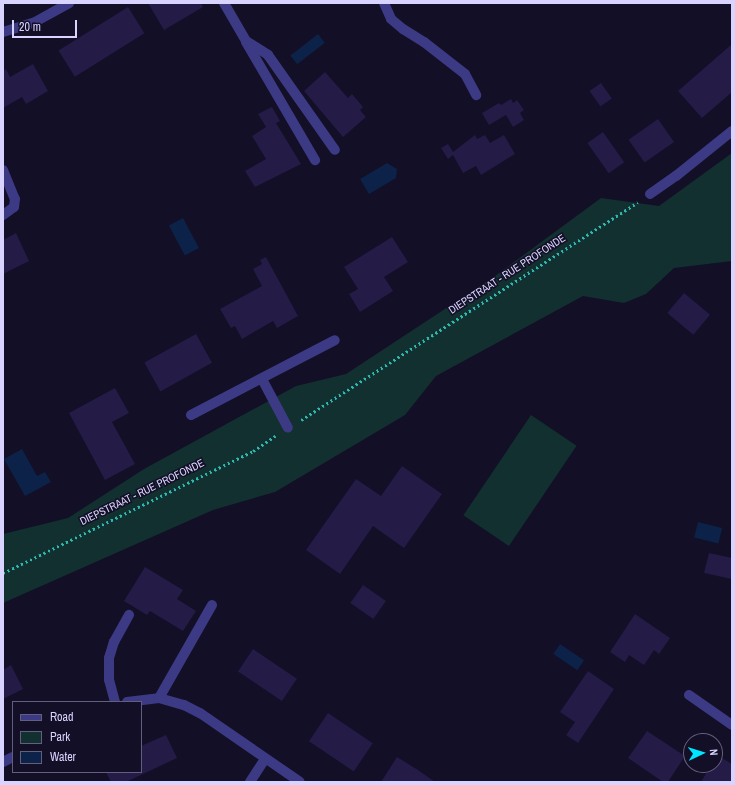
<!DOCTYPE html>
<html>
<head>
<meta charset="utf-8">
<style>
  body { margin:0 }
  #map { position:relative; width:735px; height:785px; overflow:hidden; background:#130f26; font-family:"Archivo Narrow",sans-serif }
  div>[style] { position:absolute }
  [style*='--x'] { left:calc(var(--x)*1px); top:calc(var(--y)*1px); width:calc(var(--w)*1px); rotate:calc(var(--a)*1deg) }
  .green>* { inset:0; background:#12302f; transform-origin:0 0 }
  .water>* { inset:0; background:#0c2248; transform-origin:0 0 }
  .building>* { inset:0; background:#241b47; transform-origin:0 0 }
  .path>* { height:2.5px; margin-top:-1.25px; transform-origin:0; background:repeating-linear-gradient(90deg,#2fb8b0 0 2px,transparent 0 5px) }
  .service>* { height:10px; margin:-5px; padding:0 5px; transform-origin:5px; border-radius:5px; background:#3d3a85 }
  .minor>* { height:10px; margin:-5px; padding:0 5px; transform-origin:5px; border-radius:5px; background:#3d3a85 }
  span { translate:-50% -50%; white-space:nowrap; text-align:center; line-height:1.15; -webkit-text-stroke:3px #130f26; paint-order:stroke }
  .street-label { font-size:11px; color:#d9d4ff }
  .frame { position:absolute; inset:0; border:4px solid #d9d4ff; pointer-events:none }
  .legend { position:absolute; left:12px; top:701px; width:130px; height:72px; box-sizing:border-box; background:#130f26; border:1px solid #625e7d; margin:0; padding:5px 7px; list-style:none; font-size:12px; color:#d9d4ff }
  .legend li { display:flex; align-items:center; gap:8px; height:20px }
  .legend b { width:20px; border:1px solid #625e7d }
  .north { position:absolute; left:683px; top:733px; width:40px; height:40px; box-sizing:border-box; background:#130f26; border:1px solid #625e7d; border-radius:50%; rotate:86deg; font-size:11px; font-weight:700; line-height:16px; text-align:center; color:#d9d4ff }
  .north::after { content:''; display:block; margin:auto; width:14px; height:18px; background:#00e5ff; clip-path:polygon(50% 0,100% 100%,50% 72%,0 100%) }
  .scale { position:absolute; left:12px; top:20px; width:65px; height:18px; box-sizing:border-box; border:2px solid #d9d4ff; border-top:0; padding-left:5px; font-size:12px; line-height:14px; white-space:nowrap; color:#d9d4ff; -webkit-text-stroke:3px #130f26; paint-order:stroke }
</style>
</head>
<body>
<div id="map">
  <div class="green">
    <i style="clip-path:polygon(732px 153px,732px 261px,674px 268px,646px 294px,624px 303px,583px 296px,436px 376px,405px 415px,275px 492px,213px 510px,3px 603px,3px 534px,68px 518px,144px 469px,296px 386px,346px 374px,495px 276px,601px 198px,659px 206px)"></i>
    <i style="left:531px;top:415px;width:55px;height:121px;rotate:34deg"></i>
  </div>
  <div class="water">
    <i style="left:318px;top:34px;width:11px;height:35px;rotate:52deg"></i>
    <i style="clip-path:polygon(387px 163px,397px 169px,396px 178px,369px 194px,360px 179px)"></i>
    <i style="left:183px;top:218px;width:34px;height:16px;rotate:62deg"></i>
    <i style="clip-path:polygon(22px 449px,37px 476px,45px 472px,51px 482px,25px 496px,4px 459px)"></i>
    <i style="left:698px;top:522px;width:25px;height:16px;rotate:14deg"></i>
    <i style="left:560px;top:644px;width:29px;height:12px;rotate:34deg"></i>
  </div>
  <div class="building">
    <i style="clip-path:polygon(148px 3px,201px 3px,203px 7px,164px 30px)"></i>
    <i style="left:128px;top:7px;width:31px;height:82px;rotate:58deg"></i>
    <i style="clip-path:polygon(732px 44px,732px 92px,702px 118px,678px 91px)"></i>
    <i style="clip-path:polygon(33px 64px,48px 91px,26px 104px,22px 97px,3px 108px,3px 71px,6px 69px,10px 77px)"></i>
    <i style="clip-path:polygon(325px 72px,348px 98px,352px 94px,363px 107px,360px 110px,366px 117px,343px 137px,304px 91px)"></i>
    <i style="left:601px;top:83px;width:19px;height:14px;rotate:55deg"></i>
    <i style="clip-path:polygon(511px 99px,513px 103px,517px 100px,524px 110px,520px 113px,524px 120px,513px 127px,506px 115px,489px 125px,482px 113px,499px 103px,501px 105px)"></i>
    <i style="clip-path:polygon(272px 107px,280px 121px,276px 123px,301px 164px,255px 187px,245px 171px,266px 159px,252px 136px,266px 127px,258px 114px)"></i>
    <i style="left:658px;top:119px;width:28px;height:36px;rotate:55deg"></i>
    <i style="left:603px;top:132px;width:37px;height:19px;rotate:55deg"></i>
    <i style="clip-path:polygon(475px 135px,477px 139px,485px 135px,490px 143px,504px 135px,515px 154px,481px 175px,476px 166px,463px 173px,453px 155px,448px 159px,441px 148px,448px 144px,453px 152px)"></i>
    <i style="clip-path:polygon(16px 233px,29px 261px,3px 274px,3px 240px)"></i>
    <i style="clip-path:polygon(392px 237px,408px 262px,384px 277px,393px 291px,360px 312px,349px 294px,358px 289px,344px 267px)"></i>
    <i style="clip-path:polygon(266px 257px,298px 316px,277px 328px,273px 321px,242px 339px,235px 326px,231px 328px,220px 309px,262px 286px,253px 269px,262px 264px,260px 260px)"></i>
    <i style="left:684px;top:293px;width:34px;height:26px;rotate:40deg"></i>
    <i style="left:196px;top:334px;width:33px;height:59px;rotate:61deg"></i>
    <i style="clip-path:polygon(115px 388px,129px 413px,112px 422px,135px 464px,105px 480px,69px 413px)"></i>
    <i style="clip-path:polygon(402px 466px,442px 494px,404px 548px,373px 526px,340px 574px,306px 550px,356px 479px,381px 496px)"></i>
    <i style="clip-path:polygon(709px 553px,732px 558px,732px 579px,704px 573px)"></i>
    <i style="clip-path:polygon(145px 567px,183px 590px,177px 599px,196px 611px,183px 631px,150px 611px,147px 615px,124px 601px)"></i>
    <i style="left:363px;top:585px;width:28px;height:22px;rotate:35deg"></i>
    <i style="clip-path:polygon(635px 614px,670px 638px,659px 654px,654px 650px,644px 665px,629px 655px,625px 662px,610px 652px)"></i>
    <i style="left:253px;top:649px;width:53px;height:27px;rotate:34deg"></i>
    <i style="clip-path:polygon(11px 665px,23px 689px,3px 699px,3px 670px)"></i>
    <i style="clip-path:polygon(588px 671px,614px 689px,578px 743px,566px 735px,575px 722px,560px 712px)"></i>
    <i style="left:328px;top:713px;width:54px;height:34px;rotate:34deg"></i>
    <i style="clip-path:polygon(647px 731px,685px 756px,668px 782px,663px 782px,628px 758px)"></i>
    <i style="clip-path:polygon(166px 735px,177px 758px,126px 782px,111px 782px,106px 772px,141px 772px,141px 746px)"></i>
    <i style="clip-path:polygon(717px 755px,732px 764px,732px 782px,701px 782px,711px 765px,715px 765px)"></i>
    <i style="clip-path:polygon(397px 757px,418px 770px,435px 782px,381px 782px)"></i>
  </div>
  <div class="path">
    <i style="--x:301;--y:420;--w:401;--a:-32.9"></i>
    <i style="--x:3;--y:573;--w:278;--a:-26"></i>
    <i style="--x:253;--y:451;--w:27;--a:-34"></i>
  </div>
  <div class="service">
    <i style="--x:224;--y:3;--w:44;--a:59.9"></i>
    <i style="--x:246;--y:41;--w:26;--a:32"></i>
    <i style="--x:268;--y:55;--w:116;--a:54.8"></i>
    <i style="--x:384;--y:3;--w:17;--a:66"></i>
    <i style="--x:391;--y:19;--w:16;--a:40"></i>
    <i style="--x:403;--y:29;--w:25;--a:32"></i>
    <i style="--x:424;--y:42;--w:52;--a:38"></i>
    <i style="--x:465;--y:74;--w:24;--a:62"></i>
    <i style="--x:246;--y:42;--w:137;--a:59.7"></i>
    <i style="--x:3;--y:170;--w:31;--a:68"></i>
    <i style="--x:15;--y:199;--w:8;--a:97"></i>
    <i style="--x:14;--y:207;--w:14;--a:144"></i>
    <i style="--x:262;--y:379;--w:55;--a:62"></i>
    <i style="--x:191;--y:415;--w:162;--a:-27.5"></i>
    <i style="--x:159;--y:698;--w:107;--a:-60.3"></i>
    <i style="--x:115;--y:702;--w:23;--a:-105"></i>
    <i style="--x:109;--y:680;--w:22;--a:-90"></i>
    <i style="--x:109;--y:658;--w:17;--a:-73"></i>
    <i style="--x:114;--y:642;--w:31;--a:-61"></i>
  </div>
  <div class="minor">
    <i style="--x:3;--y:32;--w:34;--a:-17"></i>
    <i style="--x:35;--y:22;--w:39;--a:-29"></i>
    <i style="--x:650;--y:194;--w:32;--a:-35"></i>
    <i style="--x:676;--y:176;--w:72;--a:-38.8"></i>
    <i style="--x:689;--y:695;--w:52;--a:34.9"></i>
    <i style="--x:127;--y:702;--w:32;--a:-7"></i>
    <i style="--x:159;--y:698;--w:26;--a:16"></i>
    <i style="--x:184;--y:705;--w:18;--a:27"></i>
    <i style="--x:200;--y:713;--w:121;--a:34.6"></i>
    <i style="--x:3;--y:762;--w:11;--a:-27"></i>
    <i style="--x:250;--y:782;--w:27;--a:-57"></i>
  </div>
  <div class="street-label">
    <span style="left:507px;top:274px;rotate:-33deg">DIEPSTRAAT - RUE PROFONDE</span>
    <span style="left:142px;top:492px;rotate:-26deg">DIEPSTRAAT - RUE PROFONDE</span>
  </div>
  <div class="frame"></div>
  <ul class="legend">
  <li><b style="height:5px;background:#3d3a85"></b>Road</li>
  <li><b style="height:11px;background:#12302f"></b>Park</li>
  <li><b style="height:11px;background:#0c2248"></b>Water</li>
  </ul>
  <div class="north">N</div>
  <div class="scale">20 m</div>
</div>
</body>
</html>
